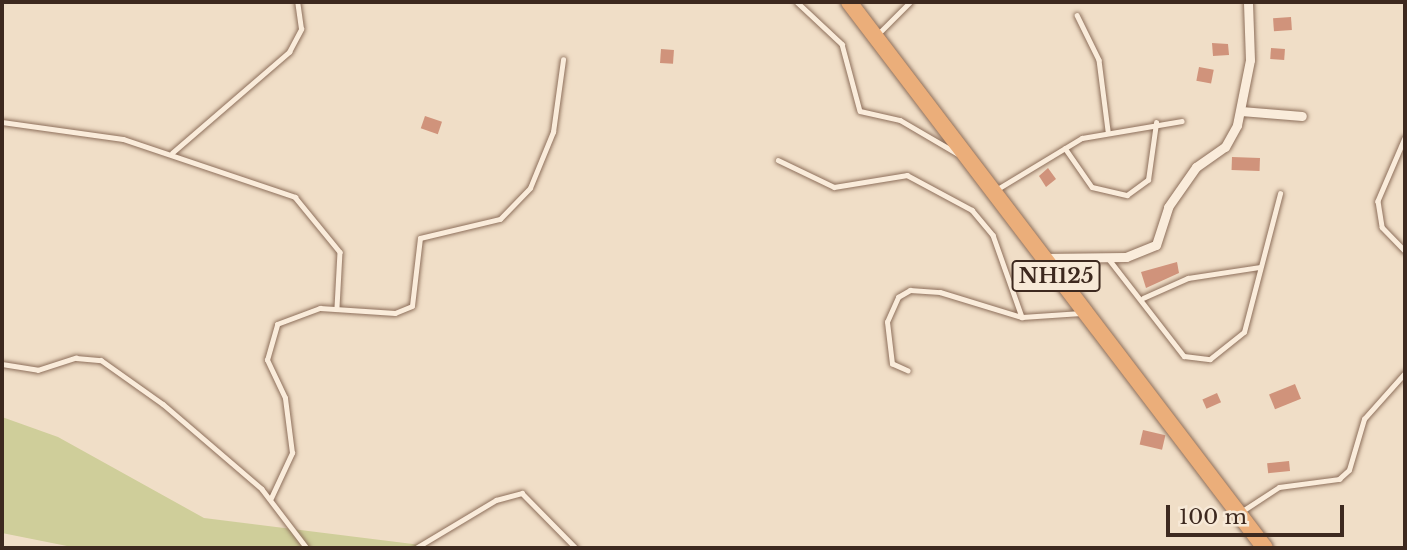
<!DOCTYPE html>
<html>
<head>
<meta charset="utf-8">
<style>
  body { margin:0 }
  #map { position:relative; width:1407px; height:550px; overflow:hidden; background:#f0dec7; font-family:"Libre Baskerville",serif }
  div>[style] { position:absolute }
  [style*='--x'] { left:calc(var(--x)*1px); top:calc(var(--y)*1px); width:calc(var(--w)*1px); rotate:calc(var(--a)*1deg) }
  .green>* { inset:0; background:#cfce9a }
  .building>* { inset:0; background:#d0937b; transform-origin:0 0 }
  .roads { filter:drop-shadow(0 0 2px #8d6f5b) drop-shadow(0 0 2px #8d6f5b) }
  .service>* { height:4.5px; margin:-2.25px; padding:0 2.25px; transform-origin:2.25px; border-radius:2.25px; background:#faecdb }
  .minor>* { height:9px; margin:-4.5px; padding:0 4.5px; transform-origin:4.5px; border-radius:4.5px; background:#faecdb }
  .trunk>* { height:16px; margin:-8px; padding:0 8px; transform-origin:8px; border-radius:8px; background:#ebae7a }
  span { translate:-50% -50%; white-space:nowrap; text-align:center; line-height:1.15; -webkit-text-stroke:5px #f7e9d7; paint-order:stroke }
  .shield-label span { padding:2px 5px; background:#f7e9d7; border:2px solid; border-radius:5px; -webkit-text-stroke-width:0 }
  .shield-label { font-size:21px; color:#3d291f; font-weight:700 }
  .frame { position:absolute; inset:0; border:4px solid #3d291f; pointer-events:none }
  .scale { position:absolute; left:1166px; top:505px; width:178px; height:32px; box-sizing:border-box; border:4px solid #3d291f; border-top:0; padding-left:9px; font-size:21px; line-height:24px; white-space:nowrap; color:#3d291f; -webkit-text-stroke:5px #f7e9d7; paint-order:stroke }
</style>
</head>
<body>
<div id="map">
  <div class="green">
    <i style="clip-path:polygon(2px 417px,58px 437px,204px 518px,445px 548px,77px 548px,2px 533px)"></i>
  </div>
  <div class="building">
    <i style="left:1291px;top:17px;width:13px;height:18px;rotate:86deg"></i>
    <i style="clip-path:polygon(1212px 43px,1228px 44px,1229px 55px,1213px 56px)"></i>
    <i style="left:1271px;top:48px;width:14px;height:11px;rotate:4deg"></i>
    <i style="left:661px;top:49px;width:13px;height:14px;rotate:4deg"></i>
    <i style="left:1199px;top:67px;width:15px;height:14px;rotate:11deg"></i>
    <i style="left:425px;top:116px;width:18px;height:13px;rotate:19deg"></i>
    <i style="left:1232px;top:157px;width:28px;height:13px;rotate:2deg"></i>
    <i style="clip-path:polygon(1048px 168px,1056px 179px,1046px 187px,1039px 176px)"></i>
    <i style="clip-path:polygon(1177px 262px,1179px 273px,1146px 288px,1141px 272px)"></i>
    <i style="left:1295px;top:384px;width:16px;height:28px;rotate:68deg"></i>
    <i style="left:1217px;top:393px;width:10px;height:16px;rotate:66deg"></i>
    <i style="left:1143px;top:430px;width:23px;height:15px;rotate:13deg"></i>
    <i style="left:1289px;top:461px;width:10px;height:22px;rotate:84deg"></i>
  </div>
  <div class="roads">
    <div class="service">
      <i style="--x:797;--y:2;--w:62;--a:43"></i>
      <i style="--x:842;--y:44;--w:69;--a:75"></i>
      <i style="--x:860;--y:111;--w:41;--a:12.7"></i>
      <i style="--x:900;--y:120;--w:69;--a:30.3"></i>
      <i style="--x:1077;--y:15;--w:50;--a:63.9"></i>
      <i style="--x:1099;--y:60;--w:71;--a:82.7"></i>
      <i style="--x:878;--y:34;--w:45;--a:-45"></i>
      <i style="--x:2;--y:122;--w:122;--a:8"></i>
      <i style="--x:123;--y:139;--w:182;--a:18.6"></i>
      <i style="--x:295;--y:197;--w:71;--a:50.7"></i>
      <i style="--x:340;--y:252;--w:55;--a:93.1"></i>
      <i style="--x:1405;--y:138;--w:69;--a:113.2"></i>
      <i style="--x:1378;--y:201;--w:26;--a:81"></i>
      <i style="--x:1382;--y:227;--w:33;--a:46"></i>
      <i style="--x:1065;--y:148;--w:47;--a:55.3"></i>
      <i style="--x:1092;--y:187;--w:36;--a:13"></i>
      <i style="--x:1127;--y:195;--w:26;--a:-36"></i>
      <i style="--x:1148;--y:180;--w:58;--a:-82"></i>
      <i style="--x:172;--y:153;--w:155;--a:-40.8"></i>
      <i style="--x:289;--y:52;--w:26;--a:-62"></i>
      <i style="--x:301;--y:29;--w:27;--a:-98"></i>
      <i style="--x:778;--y:160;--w:62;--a:25.7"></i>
      <i style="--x:834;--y:187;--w:74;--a:-9.3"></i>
      <i style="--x:907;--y:175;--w:74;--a:28.3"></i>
      <i style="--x:972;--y:210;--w:33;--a:50"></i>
      <i style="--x:993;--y:235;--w:87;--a:70.5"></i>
      <i style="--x:996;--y:190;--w:100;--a:-31.2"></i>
      <i style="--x:1082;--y:138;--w:101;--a:-9.6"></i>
      <i style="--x:1108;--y:258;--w:124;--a:52.2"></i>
      <i style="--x:1184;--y:356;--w:26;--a:7"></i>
      <i style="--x:1210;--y:359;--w:43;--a:-38.5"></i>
      <i style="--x:1244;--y:332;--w:143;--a:-75.4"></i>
      <i style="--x:1143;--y:298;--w:49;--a:-24"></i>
      <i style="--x:1188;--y:278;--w:73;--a:-8.7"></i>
      <i style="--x:2;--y:364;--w:36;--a:9"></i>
      <i style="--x:38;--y:370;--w:40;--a:-18"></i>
      <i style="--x:76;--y:358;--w:25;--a:5"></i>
      <i style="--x:101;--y:360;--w:76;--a:35.4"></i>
      <i style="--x:163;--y:404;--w:130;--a:40.6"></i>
      <i style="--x:262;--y:489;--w:74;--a:52.7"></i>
      <i style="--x:908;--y:371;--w:17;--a:-156"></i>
      <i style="--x:892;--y:364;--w:42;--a:-96.8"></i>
      <i style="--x:887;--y:322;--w:27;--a:-66"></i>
      <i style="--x:898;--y:297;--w:14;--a:-30"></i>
      <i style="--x:910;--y:290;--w:30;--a:4"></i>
      <i style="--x:940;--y:292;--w:86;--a:17"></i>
      <i style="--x:1022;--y:317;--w:59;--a:-3.9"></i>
      <i style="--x:271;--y:498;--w:50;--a:-65"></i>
      <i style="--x:292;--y:453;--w:55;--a:-97.3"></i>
      <i style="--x:285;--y:398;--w:42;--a:-115.3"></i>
      <i style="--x:267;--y:360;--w:37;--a:-74"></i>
      <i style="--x:277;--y:324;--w:46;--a:-20.4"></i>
      <i style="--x:320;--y:308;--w:75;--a:3.8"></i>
      <i style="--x:395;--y:313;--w:18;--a:-22"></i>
      <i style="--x:412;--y:306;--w:68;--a:-83.3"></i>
      <i style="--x:420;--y:238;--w:82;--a:-13.4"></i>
      <i style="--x:500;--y:219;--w:43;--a:-45.9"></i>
      <i style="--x:530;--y:188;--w:61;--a:-67.7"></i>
      <i style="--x:553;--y:132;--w:73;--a:-82.1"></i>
      <i style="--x:1241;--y:512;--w:45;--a:-33.3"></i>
      <i style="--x:1279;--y:487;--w:61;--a:-7.6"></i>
      <i style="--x:1339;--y:479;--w:13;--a:-42"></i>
      <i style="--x:1349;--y:470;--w:53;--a:-73.6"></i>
      <i style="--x:1364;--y:419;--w:62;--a:-48.3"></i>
      <i style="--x:416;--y:548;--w:93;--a:-31"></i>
      <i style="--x:496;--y:500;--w:27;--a:-15"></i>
      <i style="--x:522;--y:493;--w:77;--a:45.5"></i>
    </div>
    <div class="minor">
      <i style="--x:1241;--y:111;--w:61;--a:4.7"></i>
      <i style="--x:1043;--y:258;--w:83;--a:-0.7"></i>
      <i style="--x:1126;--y:257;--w:32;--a:-22"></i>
      <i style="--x:1156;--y:245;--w:40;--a:-72"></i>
      <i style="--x:1168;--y:207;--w:49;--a:-55"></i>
      <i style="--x:1196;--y:167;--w:35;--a:-35"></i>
      <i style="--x:1225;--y:147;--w:25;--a:-61"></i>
      <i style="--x:1237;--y:125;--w:66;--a:-78.7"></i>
      <i style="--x:1250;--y:60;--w:58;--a:-92"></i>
    </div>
    <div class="trunk">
      <i style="--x:849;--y:2;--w:686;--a:52.7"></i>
    </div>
  </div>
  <div class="shield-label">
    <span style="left:1056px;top:276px">NH125</span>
  </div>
  <div class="frame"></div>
  <div class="scale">100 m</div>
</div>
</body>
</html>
